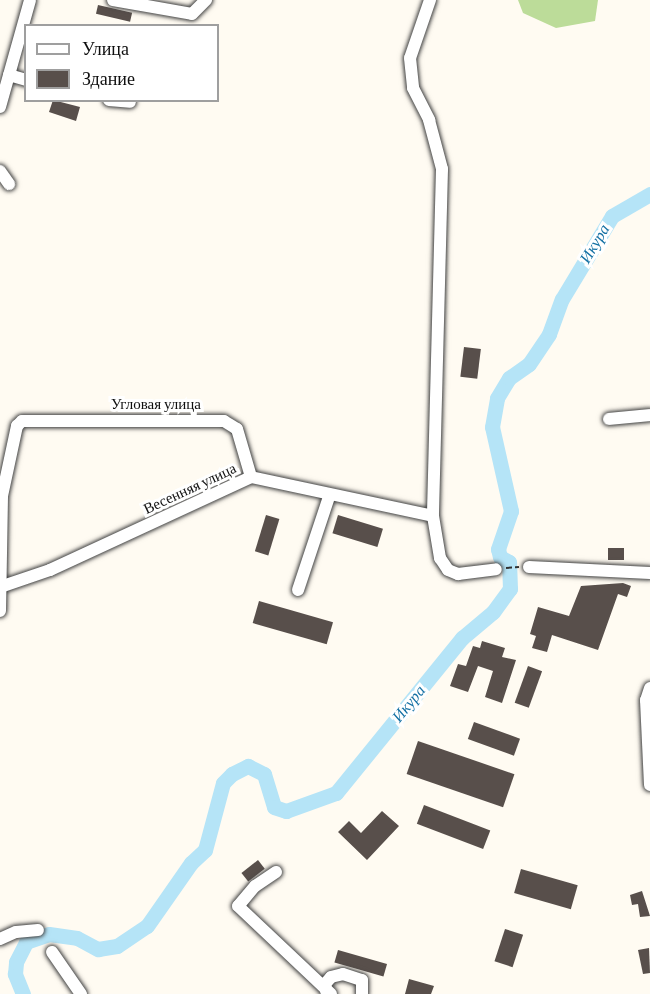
<!DOCTYPE html>
<html>
<head>
<meta charset="utf-8">
<style>
  body { margin:0 }
  #map { position:relative; width:650px; height:994px; overflow:hidden; background:#fffbf2; font-family:"Crimson Pro",serif }
  div>[style] { position:absolute }
  [style*='--x'] { left:calc(var(--x)*1px); top:calc(var(--y)*1px); width:calc(var(--w)*1px); rotate:calc(var(--a)*1deg) }
  .forest>* { inset:0; background:#bcdc99 }
  .river>* { height:15px; margin:-7.5px; padding:0 7.5px; transform-origin:7.5px; border-radius:7.5px; background:#b5e4f7 }
  .building>* { inset:0; background:#584f4b; transform-origin:0 0 }
  .path>* { height:1.5px; margin-top:-0.75px; transform-origin:0; background:repeating-linear-gradient(90deg,#313131 0 6px,transparent 0 9px) }
  .roads { filter:drop-shadow(0 0 2px #424242) drop-shadow(0 0 2px #424242) }
  .minor>* { height:12px; margin:-6px; padding:0 6px; transform-origin:6px; border-radius:6px; background:#fff }
  span { translate:-50% -50%; white-space:nowrap; text-align:center; line-height:1.15; -webkit-text-stroke:6px #fff; paint-order:stroke }
  .street-label { font-size:15px; color:#0f0f0f }
  .water-label { font-size:16px; color:#1571a4; font-style:italic }
  .legend { position:absolute; left:24px; top:24px; width:195px; height:78px; box-sizing:border-box; background:#fff; border:2px solid #9f9f9f; margin:0; padding:8px 10px; list-style:none; font-size:18px; color:#0f0f0f }
  .legend li { display:flex; align-items:center; gap:12px; height:30px }
  .legend b { width:30px; border:2px solid #9f9f9f }
</style>
</head>
<body>
<div id="map">
  <div class="forest">
    <i style="clip-path:polygon(518px 0,598px 0,595px 21px,556px 28px,523px 13px)"></i>
  </div>
  <div class="river">
    <i style="--x:23;--y:994;--w:22;--a:-112"></i>
    <i style="--x:15;--y:974;--w:12;--a:-85"></i>
    <i style="--x:16;--y:962;--w:22;--a:-63"></i>
    <i style="--x:26;--y:942;--w:24;--a:-19"></i>
    <i style="--x:49;--y:934;--w:28;--a:8"></i>
    <i style="--x:77;--y:938;--w:24;--a:28"></i>
    <i style="--x:98;--y:949;--w:19;--a:-9"></i>
    <i style="--x:117;--y:946;--w:36;--a:-34"></i>
    <i style="--x:147;--y:926;--w:77;--a:-55.1"></i>
    <i style="--x:191;--y:863;--w:19;--a:-43"></i>
    <i style="--x:205;--y:850;--w:69;--a:-75"></i>
    <i style="--x:223;--y:783;--w:13;--a:-45"></i>
    <i style="--x:232;--y:774;--w:18;--a:-27"></i>
    <i style="--x:248;--y:766;--w:18;--a:27"></i>
    <i style="--x:264;--y:774;--w:34;--a:73"></i>
    <i style="--x:274;--y:807;--w:13;--a:18"></i>
    <i style="--x:286;--y:811;--w:53;--a:-19.8"></i>
    <i style="--x:336;--y:793;--w:200;--a:-50.9"></i>
    <i style="--x:462;--y:638;--w:40;--a:-40"></i>
    <i style="--x:493;--y:612;--w:29;--a:-54"></i>
    <i style="--x:510;--y:589;--w:27;--a:-92"></i>
    <i style="--x:509;--y:562;--w:10;--a:-151"></i>
    <i style="--x:500;--y:557;--w:8;--a:-104"></i>
    <i style="--x:498;--y:549;--w:40;--a:-71.1"></i>
    <i style="--x:511;--y:511;--w:86;--a:-102.7"></i>
    <i style="--x:492;--y:427;--w:29;--a:-80"></i>
    <i style="--x:497;--y:398;--w:23;--a:-59"></i>
    <i style="--x:509;--y:378;--w:24;--a:-35"></i>
    <i style="--x:529;--y:364;--w:36;--a:-56"></i>
    <i style="--x:549;--y:334;--w:37;--a:-70"></i>
    <i style="--x:562;--y:299;--w:97;--a:-58.9"></i>
    <i style="--x:612;--y:216;--w:44;--a:-30.1"></i>
  </div>
  <div class="building">
    <i style="left:98px;top:5px;width:35px;height:9px;rotate:13deg"></i>
    <i style="clip-path:polygon(53px 100px,80px 107px,76px 121px,49px 112px)"></i>
    <i style="left:464px;top:347px;width:17px;height:30px;rotate:7deg"></i>
    <i style="left:266px;top:515px;width:14px;height:38px;rotate:17deg"></i>
    <i style="left:338px;top:515px;width:47px;height:19px;rotate:17deg"></i>
    <i style="left:608px;top:548px;width:16px;height:12px"></i>
    <i style="clip-path:polygon(623px 583px,631px 586px,627px 597px,618px 594px,598px 650px,552px 635px,547px 652px,532px 648px,536px 636px,530px 634px,538px 607px,569px 616px,581px 586px)"></i>
    <i style="left:259px;top:601px;width:77px;height:23px;rotate:16deg"></i>
    <i style="clip-path:polygon(482px 641px,505px 648px,502px 657px,516px 660px,502px 703px,485px 697px,493px 671px,478px 666px,468px 692px,450px 686px,458px 664px,466px 666px,473px 646px,480px 648px)"></i>
    <i style="left:528px;top:666px;width:15px;height:39px;rotate:20deg"></i>
    <i style="left:474px;top:722px;width:49px;height:18px;rotate:20deg"></i>
    <i style="left:418px;top:741px;width:102px;height:35px;rotate:19deg"></i>
    <i style="left:424px;top:805px;width:71px;height:20px;rotate:21deg"></i>
    <i style="clip-path:polygon(382px 811px,399px 826px,367px 860px,338px 832px,349px 821px,361px 833px)"></i>
    <i style="left:258px;top:860px;width:11px;height:21px;rotate:52deg"></i>
    <i style="left:521px;top:869px;width:59px;height:25px;rotate:16deg"></i>
    <i style="clip-path:polygon(642px 891px,650px 916px,640px 917px,638px 904px,632px 905px,630px 895px)"></i>
    <i style="left:505px;top:929px;width:19px;height:34px;rotate:18deg"></i>
    <i style="clip-path:polygon(649px 948px,650px 973px,643px 974px,638px 950px)"></i>
    <i style="left:338px;top:950px;width:51px;height:13px;rotate:16deg"></i>
    <i style="clip-path:polygon(409px 979px,434px 986px,431px 994px,405px 994px)"></i>
  </div>
  <div class="path">
    <i style="--x:506;--y:568;--w:13;--a:-4"></i>
  </div>
  <div class="roads">
    <div class="minor">
      <i style="--x:113;--y:0;--w:80;--a:10"></i>
      <i style="--x:192;--y:14;--w:20;--a:-45"></i>
      <i style="--x:430;--y:0;--w:61;--a:109"></i>
      <i style="--x:410;--y:58;--w:30;--a:84"></i>
      <i style="--x:413;--y:88;--w:36;--a:63"></i>
      <i style="--x:429;--y:120;--w:51;--a:75.1"></i>
      <i style="--x:442;--y:169;--w:347;--a:91.5"></i>
      <i style="--x:433;--y:516;--w:43;--a:80.5"></i>
      <i style="--x:440;--y:558;--w:14;--a:56"></i>
      <i style="--x:448;--y:570;--w:11;--a:22"></i>
      <i style="--x:458;--y:574;--w:38;--a:-7"></i>
      <i style="--x:9;--y:75;--w:18;--a:16"></i>
      <i style="--x:109;--y:100;--w:21;--a:5"></i>
      <i style="--x:0;--y:107;--w:111;--a:-74.3"></i>
      <i style="--x:0;--y:171;--w:16;--a:55"></i>
      <i style="--x:609;--y:419;--w:41;--a:-5.6"></i>
      <i style="--x:529;--y:567;--w:121;--a:2.8"></i>
      <i style="--x:3;--y:586;--w:50;--a:-18.8"></i>
      <i style="--x:50;--y:570;--w:221;--a:-24.8"></i>
      <i style="--x:251;--y:477;--w:186;--a:12.1"></i>
      <i style="--x:298;--y:590;--w:98;--a:-71.6"></i>
      <i style="--x:0;--y:611;--w:115;--a:-89"></i>
      <i style="--x:2;--y:496;--w:72;--a:-77.9"></i>
      <i style="--x:17;--y:426;--w:7;--a:-45"></i>
      <i style="--x:22;--y:421;--w:202;--a:0"></i>
      <i style="--x:224;--y:421;--w:15;--a:32"></i>
      <i style="--x:237;--y:429;--w:50;--a:73.7"></i>
      <i style="--x:650;--y:688;--w:13;--a:108"></i>
      <i style="--x:646;--y:700;--w:85;--a:87.3"></i>
      <i style="--x:276;--y:872;--w:25;--a:146"></i>
      <i style="--x:255;--y:886;--w:26;--a:130"></i>
      <i style="--x:238;--y:906;--w:128;--a:43.4"></i>
      <i style="--x:0;--y:939;--w:17;--a:-24"></i>
      <i style="--x:16;--y:932;--w:22;--a:-5"></i>
      <i style="--x:52;--y:952;--w:51;--a:55.4"></i>
      <i style="--x:326;--y:991;--w:7;--a:-98"></i>
      <i style="--x:325;--y:984;--w:9;--a:-49"></i>
      <i style="--x:331;--y:977;--w:12;--a:-14"></i>
      <i style="--x:343;--y:974;--w:20;--a:18"></i>
      <i style="--x:362;--y:980;--w:14;--a:90"></i>
    </div>
  </div>
  <div class="street-label">
    <span style="left:156px;top:405px">Угловая улица</span>
    <span style="left:190px;top:489px;rotate:-25deg">Весенняя улица</span>
  </div>
  <div class="water-label">
    <span style="left:595px;top:244px;rotate:-59deg">Икура</span>
    <span style="left:409px;top:704px;rotate:-51deg">Икура</span>
  </div>
  <ul class="legend">
  <li><b style="height:8px;background:#fff"></b>Улица</li>
  <li><b style="height:16px;background:#584f4b"></b>Здание</li>
  </ul>
</div>
</body>
</html>
